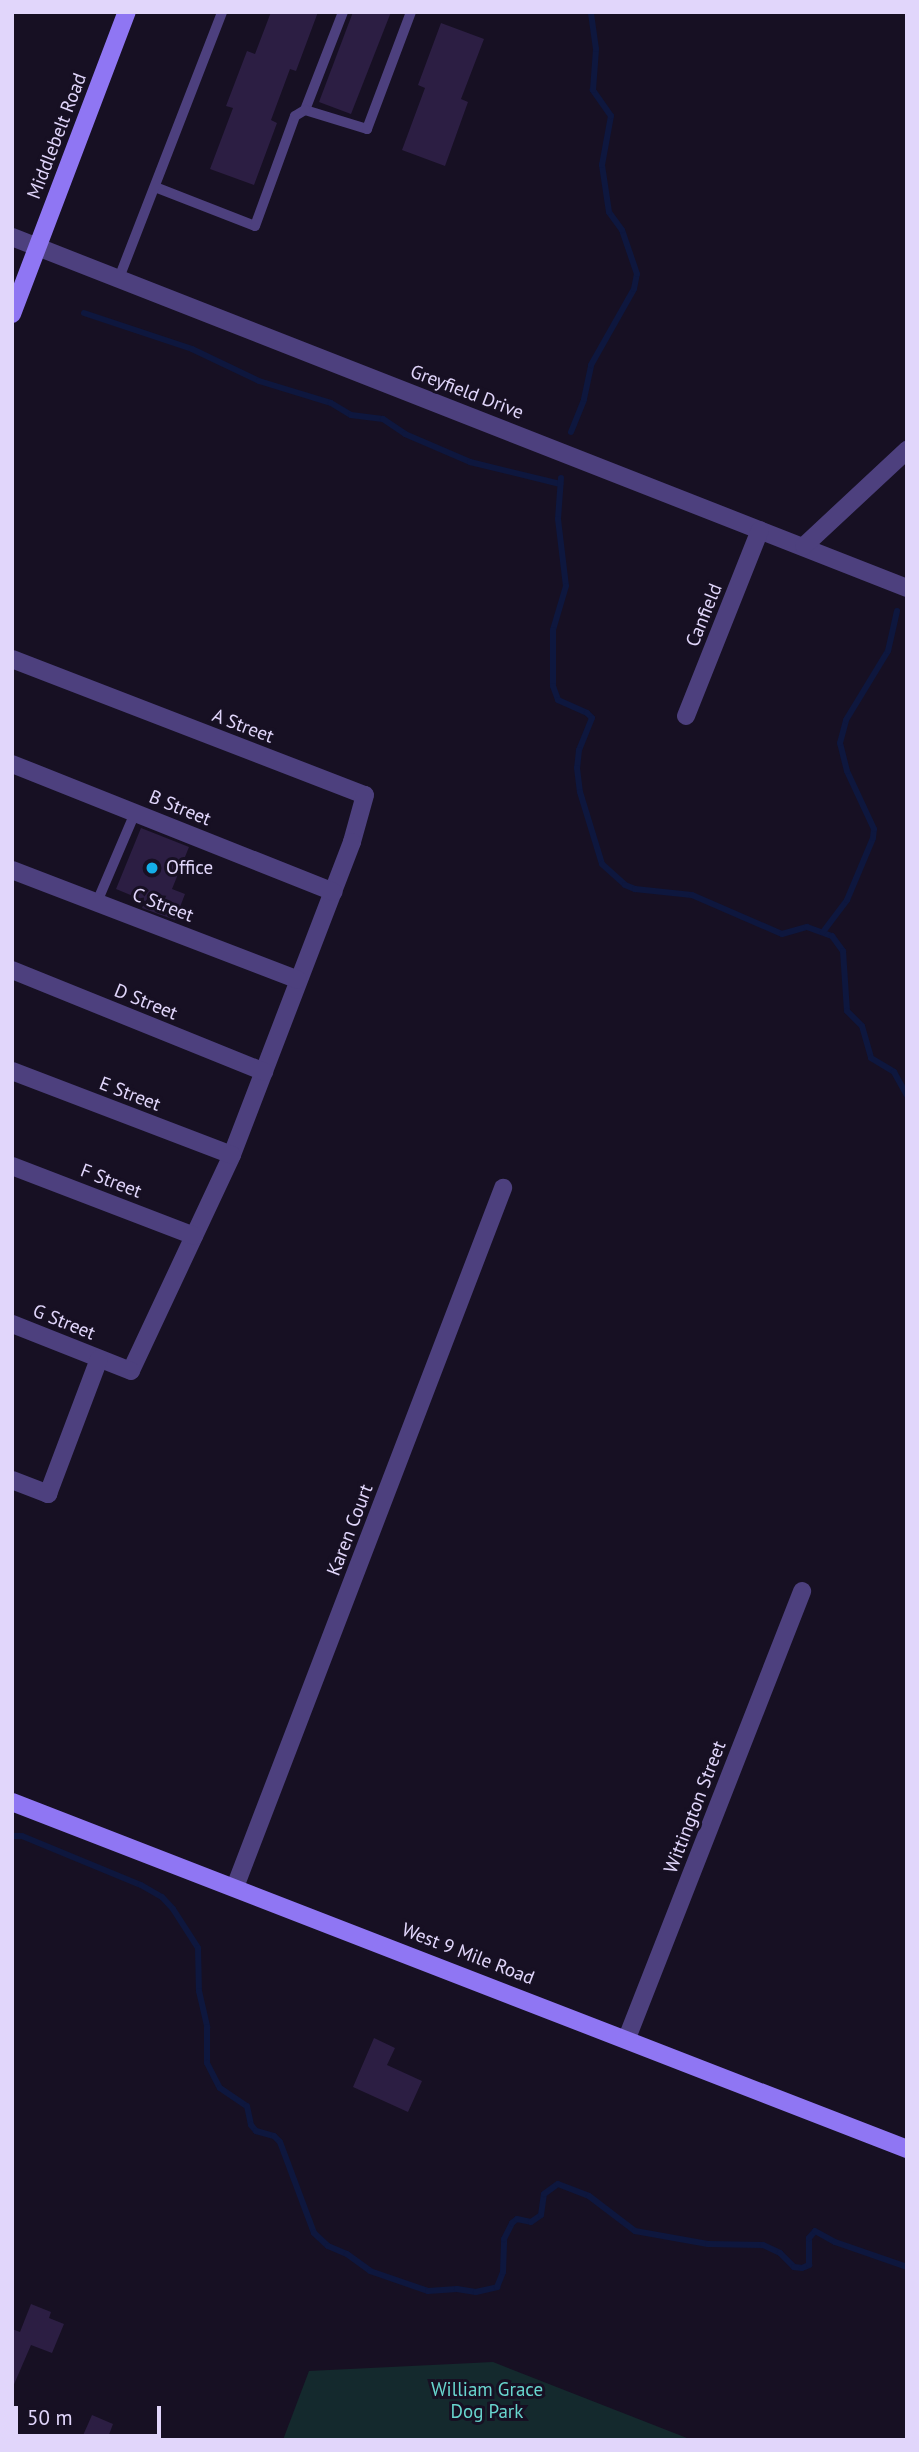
<!DOCTYPE html>
<html>
<head>
<meta charset="utf-8">
<style>
  body { margin:0 }
  #map { position:relative; width:919px; height:2452px; overflow:hidden; background:#171023; font-family:"PT Sans",sans-serif }
  div>[style] { position:absolute }
  [style*='--x'] { left:calc(var(--x)*1px); top:calc(var(--y)*1px); width:calc(var(--w)*1px); rotate:calc(var(--a)*1deg) }
  .green>* { inset:0; background:#14292d }
  .stream>* { height:6px; margin:-3px; padding:0 3px; transform-origin:3px; border-radius:3px; background:#0e173e }
  .building>* { inset:0; background:#2c1e43 }
  .lane>* { height:10px; margin:-5px; padding:0 5px; transform-origin:5px; border-radius:5px; background:#4d407e }
  .street>* { height:18px; margin:-9px; padding:0 9px; transform-origin:9px; border-radius:9px; background:#4d407e }
  .secondary>* { height:18px; margin:-9px; padding:0 9px; transform-origin:9px; border-radius:9px; background:#8f76f3 }
  .dots>* { width:19px; height:19px; translate:-50% -50%; box-sizing:border-box; border:4px solid #171023; border-radius:50% }
  span { translate:-50% -50%; white-space:nowrap; text-align:center; line-height:1.15; -webkit-text-stroke:6px #171023; paint-order:stroke }
  .street-label { font-size:19px; color:#e1d6fb }
  .poi-label { font-size:19px; color:#e1d6fb }
  .left { translate:0 -50%; text-align:left }
  .park-label { font-size:19px; color:#68d5ce }
  .frame { position:absolute; inset:0; border:14px solid #e1d6fb; pointer-events:none }
  .scale { position:absolute; left:14px; top:2406px; width:147px; height:32px; box-sizing:border-box; border:4px solid #e1d6fb; border-top:0; padding-left:9px; font-size:21px; line-height:24px; white-space:nowrap; color:#e1d6fb; -webkit-text-stroke:5px #171023; paint-order:stroke }
</style>
</head>
<body>
<div id="map">
  <div class="green">
    <i style="clip-path:polygon(493px 2362px,692px 2440px,283px 2440px,309px 2371px)"></i>
  </div>
  <div class="stream">
    <i style="--x:84;--y:313;--w:114;--a:18.4"></i>
    <i style="--x:192;--y:349;--w:74;--a:25.5"></i>
    <i style="--x:259;--y:381;--w:75;--a:17"></i>
    <i style="--x:331;--y:403;--w:23;--a:31"></i>
    <i style="--x:351;--y:415;--w:32;--a:7"></i>
    <i style="--x:383;--y:419;--w:27;--a:34"></i>
    <i style="--x:405;--y:434;--w:71;--a:23.3"></i>
    <i style="--x:470;--y:462;--w:93;--a:13.7"></i>
    <i style="--x:571;--y:432;--w:35;--a:-68"></i>
    <i style="--x:584;--y:399;--w:35;--a:-78"></i>
    <i style="--x:591;--y:365;--w:87;--a:-60.5"></i>
    <i style="--x:634;--y:289;--w:15;--a:-79"></i>
    <i style="--x:637;--y:274;--w:46;--a:-108.8"></i>
    <i style="--x:622;--y:230;--w:22;--a:-126"></i>
    <i style="--x:609;--y:212;--w:48;--a:-98.5"></i>
    <i style="--x:602;--y:165;--w:50;--a:-79.6"></i>
    <i style="--x:611;--y:116;--w:32;--a:-125"></i>
    <i style="--x:593;--y:90;--w:41;--a:-85.8"></i>
    <i style="--x:596;--y:49;--w:37;--a:-98"></i>
    <i style="--x:561;--y:478;--w:41;--a:94.2"></i>
    <i style="--x:558;--y:519;--w:67;--a:83.2"></i>
    <i style="--x:566;--y:586;--w:46;--a:106.5"></i>
    <i style="--x:553;--y:630;--w:56;--a:90"></i>
    <i style="--x:553;--y:686;--w:15;--a:70"></i>
    <i style="--x:558;--y:700;--w:32;--a:24"></i>
    <i style="--x:587;--y:713;--w:7;--a:45"></i>
    <i style="--x:592;--y:718;--w:35;--a:112"></i>
    <i style="--x:579;--y:750;--w:18;--a:96"></i>
    <i style="--x:577;--y:768;--w:24;--a:83"></i>
    <i style="--x:580;--y:792;--w:75;--a:73"></i>
    <i style="--x:602;--y:864;--w:31;--a:42"></i>
    <i style="--x:625;--y:885;--w:11;--a:22"></i>
    <i style="--x:635;--y:889;--w:57;--a:6"></i>
    <i style="--x:692;--y:895;--w:98;--a:23.4"></i>
    <i style="--x:782;--y:934;--w:26;--a:-16"></i>
    <i style="--x:807;--y:927;--w:27;--a:20"></i>
    <i style="--x:832;--y:936;--w:19;--a:54"></i>
    <i style="--x:843;--y:951;--w:60;--a:86.2"></i>
    <i style="--x:847;--y:1011;--w:21;--a:45"></i>
    <i style="--x:862;--y:1026;--w:33;--a:74"></i>
    <i style="--x:871;--y:1058;--w:27;--a:31"></i>
    <i style="--x:894;--y:1072;--w:26;--a:61"></i>
    <i style="--x:823;--y:932;--w:40;--a:-53"></i>
    <i style="--x:847;--y:900;--w:67;--a:-67.2"></i>
    <i style="--x:873;--y:838;--w:9;--a:-84"></i>
    <i style="--x:874;--y:829;--w:64;--a:-115"></i>
    <i style="--x:847;--y:771;--w:29;--a:-104"></i>
    <i style="--x:840;--y:743;--w:24;--a:-75"></i>
    <i style="--x:846;--y:720;--w:81;--a:-58.7"></i>
    <i style="--x:888;--y:651;--w:41;--a:-77.3"></i>
    <i style="--x:12;--y:1836;--w:10;--a:0"></i>
    <i style="--x:22;--y:1836;--w:129;--a:22.4"></i>
    <i style="--x:141;--y:1885;--w:24;--a:30"></i>
    <i style="--x:162;--y:1897;--w:16;--a:47"></i>
    <i style="--x:173;--y:1909;--w:46;--a:57.3"></i>
    <i style="--x:198;--y:1948;--w:43;--a:88.7"></i>
    <i style="--x:199;--y:1991;--w:37;--a:77"></i>
    <i style="--x:207;--y:2027;--w:36;--a:90"></i>
    <i style="--x:207;--y:2063;--w:28;--a:63"></i>
    <i style="--x:220;--y:2088;--w:32;--a:34"></i>
    <i style="--x:247;--y:2106;--w:19;--a:78"></i>
    <i style="--x:251;--y:2125;--w:8;--a:50"></i>
    <i style="--x:256;--y:2131;--w:19;--a:16"></i>
    <i style="--x:274;--y:2136;--w:8;--a:45"></i>
    <i style="--x:280;--y:2142;--w:97;--a:69.5"></i>
    <i style="--x:314;--y:2233;--w:19;--a:43"></i>
    <i style="--x:328;--y:2246;--w:21;--a:23"></i>
    <i style="--x:347;--y:2254;--w:29;--a:36"></i>
    <i style="--x:370;--y:2271;--w:61;--a:19"></i>
    <i style="--x:428;--y:2291;--w:29;--a:-4"></i>
    <i style="--x:457;--y:2289;--w:19;--a:9"></i>
    <i style="--x:476;--y:2292;--w:22;--a:-13"></i>
    <i style="--x:497;--y:2287;--w:16;--a:-68"></i>
    <i style="--x:503;--y:2272;--w:33;--a:-88"></i>
    <i style="--x:504;--y:2239;--w:18;--a:-63"></i>
    <i style="--x:512;--y:2223;--w:6;--a:-39"></i>
    <i style="--x:517;--y:2219;--w:14;--a:12"></i>
    <i style="--x:531;--y:2222;--w:12;--a:-35"></i>
    <i style="--x:541;--y:2215;--w:21;--a:-82"></i>
    <i style="--x:544;--y:2194;--w:17;--a:-36"></i>
    <i style="--x:558;--y:2184;--w:33;--a:21"></i>
    <i style="--x:589;--y:2196;--w:58;--a:37.3"></i>
    <i style="--x:635;--y:2231;--w:74;--a:10.1"></i>
    <i style="--x:708;--y:2244;--w:55;--a:1"></i>
    <i style="--x:763;--y:2245;--w:19;--a:25"></i>
    <i style="--x:780;--y:2253;--w:20;--a:45"></i>
    <i style="--x:794;--y:2267;--w:8;--a:7"></i>
    <i style="--x:802;--y:2268;--w:8;--a:-23"></i>
    <i style="--x:809;--y:2265;--w:27;--a:-90"></i>
    <i style="--x:809;--y:2238;--w:9;--a:-49"></i>
    <i style="--x:815;--y:2231;--w:23;--a:29"></i>
    <i style="--x:835;--y:2242;--w:76;--a:19.1"></i>
  </div>
  <div class="building">
    <i style="clip-path:polygon(271px 12px,318px 12px,296px 71px,290px 69px,271px 120px,277px 123px,254px 185px,210px 169px,233px 108px,226px 106px,247px 51px,255px 54px)"></i>
    <i style="clip-path:polygon(353px 12px,391px 12px,351px 114px,319px 102px)"></i>
    <i style="clip-path:polygon(441px 23px,484px 39px,461px 99px,468px 102px,445px 166px,402px 150px,425px 88px,418px 85px)"></i>
    <i style="clip-path:polygon(141px 828px,189px 847px,172px 889px,185px 894px,175px 920px,142px 908px,145px 901px,116px 889px)"></i>
    <i style="clip-path:polygon(374px 2038px,395px 2048px,387px 2065px,422px 2081px,408px 2112px,353px 2087px)"></i>
    <i style="clip-path:polygon(31px 2304px,51px 2312px,49px 2318px,64px 2324px,52px 2353px,31px 2345px,12px 2389px,12px 2329px,20px 2332px)"></i>
    <i style="clip-path:polygon(92px 2415px,113px 2424px,107px 2440px,81px 2440px)"></i>
  </div>
  <div class="lane">
    <i style="--x:343;--y:12;--w:105;--a:111.2"></i>
    <i style="--x:305;--y:110;--w:65;--a:17"></i>
    <i style="--x:367;--y:129;--w:125;--a:-69.4"></i>
    <i style="--x:155;--y:187;--w:107;--a:21.3"></i>
    <i style="--x:255;--y:226;--w:117;--a:-70"></i>
    <i style="--x:295;--y:116;--w:12;--a:-31"></i>
    <i style="--x:119;--y:278;--w:285;--a:-68.8"></i>
    <i style="--x:97;--y:902;--w:97;--a:-66.9"></i>
  </div>
  <div class="street">
    <i style="--x:12;--y:237;--w:961;--a:21.41"></i>
    <i style="--x:804;--y:546;--w:141;--a:-43"></i>
    <i style="--x:12;--y:659;--w:378;--a:21.1"></i>
    <i style="--x:365;--y:795;--w:49;--a:105.5"></i>
    <i style="--x:352;--y:842;--w:335;--a:111"></i>
    <i style="--x:232;--y:1155;--w:238;--a:115.1"></i>
    <i style="--x:131;--y:1371;--w:128;--a:-158.4"></i>
    <i style="--x:686;--y:716;--w:200;--a:-68.3"></i>
    <i style="--x:12;--y:764;--w:346;--a:21.7"></i>
    <i style="--x:12;--y:870;--w:306;--a:21"></i>
    <i style="--x:12;--y:970;--w:272;--a:22"></i>
    <i style="--x:12;--y:1071;--w:235;--a:20.9"></i>
    <i style="--x:12;--y:1166;--w:195;--a:21"></i>
    <i style="--x:12;--y:1480;--w:39;--a:21"></i>
    <i style="--x:48;--y:1494;--w:144;--a:-69.3"></i>
    <i style="--x:235;--y:1887;--w:749;--a:-69.02"></i>
    <i style="--x:627;--y:2038;--w:480;--a:-68.6"></i>
  </div>
  <div class="secondary">
    <i style="--x:12;--y:314;--w:323;--a:-69.2"></i>
    <i style="--x:12;--y:1802;--w:960;--a:21.19"></i>
  </div>
  <div class="dots">
    <i style="left:152px;top:868px;background:#14aee9"></i>
  </div>
  <div class="street-label">
    <span style="left:57px;top:136px;rotate:-69deg">Middlebelt Road</span>
    <span style="left:467px;top:392px;rotate:21deg">Greyfield Drive</span>
    <span style="left:704px;top:615px;rotate:-68deg">Canfield</span>
    <span style="left:243px;top:726px;rotate:21deg">A Street</span>
    <span style="left:180px;top:808px;rotate:22deg">B Street</span>
    <span style="left:163px;top:905px;rotate:21deg">C Street</span>
    <span style="left:146px;top:1002px;rotate:22deg">D Street</span>
    <span style="left:130px;top:1094px;rotate:21deg">E Street</span>
    <span style="left:111px;top:1181px;rotate:21deg">F Street</span>
    <span style="left:64px;top:1322px;rotate:22deg">G Street</span>
    <span style="left:350px;top:1530px;rotate:-69deg">Karen Court</span>
    <span style="left:695px;top:1807px;rotate:-69deg">Wittington Street</span>
    <span style="left:468px;top:1954px;rotate:21deg">West 9 Mile Road</span>
  </div>
  <div class="poi-label">
    <span class="left" style="left:166px;top:868px">Office</span>
  </div>
  <div class="park-label">
    <span style="left:487px;top:2401px">William Grace<br>Dog Park</span>
  </div>
  <div class="frame"></div>
  <div class="scale">50 m</div>
</div>
</body>
</html>
